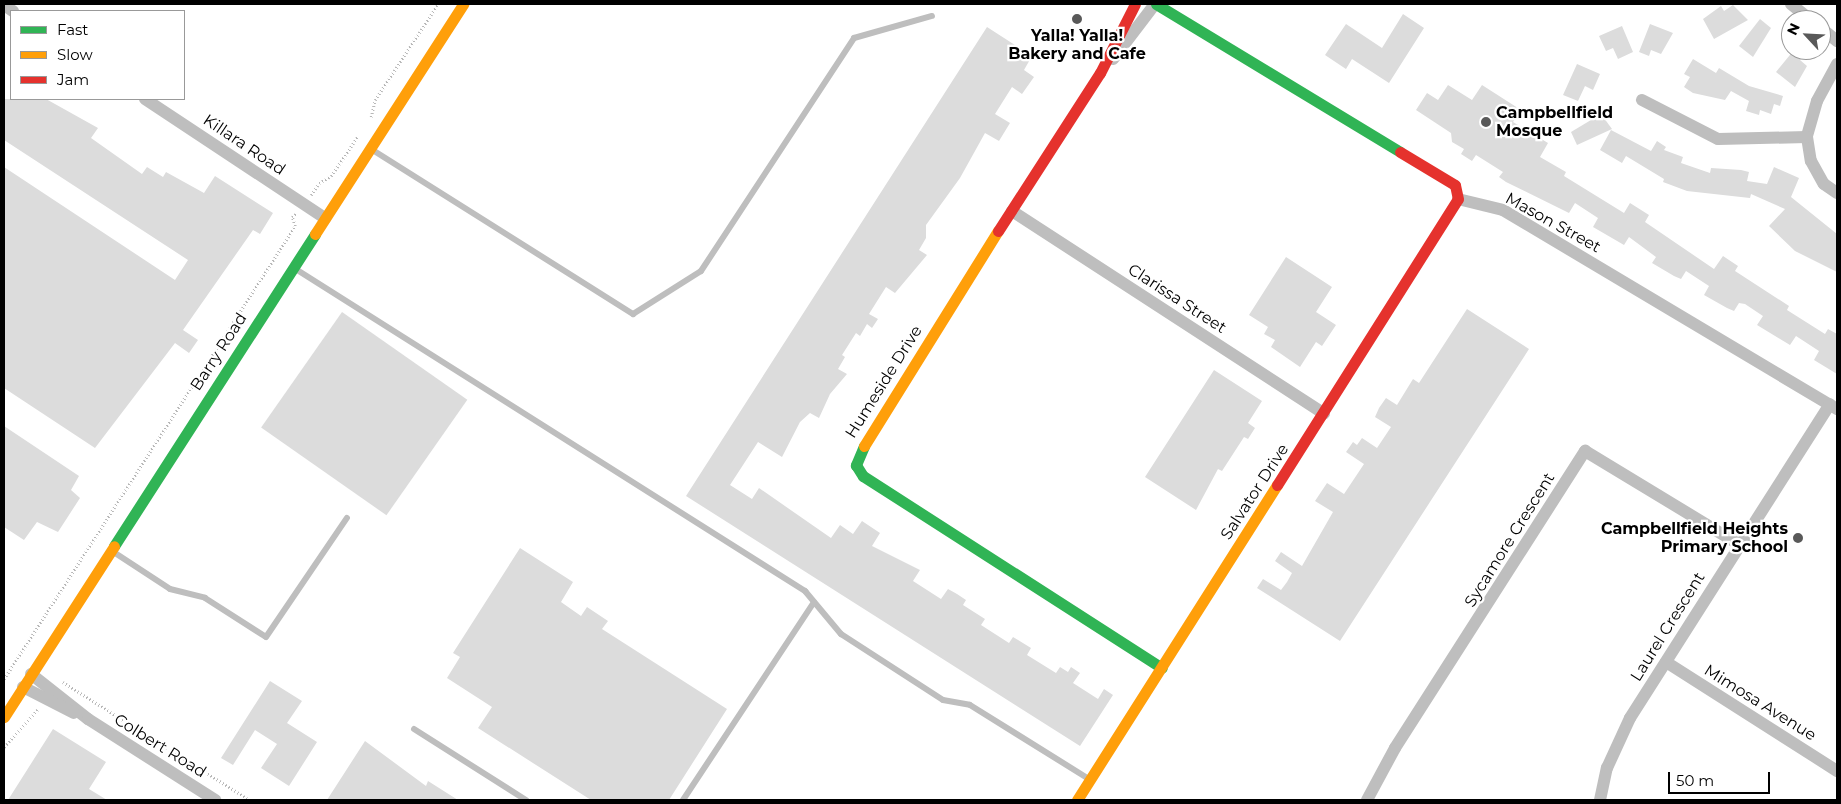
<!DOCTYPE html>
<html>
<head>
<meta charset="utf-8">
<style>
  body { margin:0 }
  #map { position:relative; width:1841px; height:804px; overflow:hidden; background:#fff; font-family:Montserrat,sans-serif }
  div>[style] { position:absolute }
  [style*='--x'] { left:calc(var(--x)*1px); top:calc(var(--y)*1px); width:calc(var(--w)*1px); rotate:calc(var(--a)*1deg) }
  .building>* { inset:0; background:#dcdcdc; transform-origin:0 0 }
  .path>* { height:2.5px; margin-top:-1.25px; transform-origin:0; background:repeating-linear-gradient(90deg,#b8b8b8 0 1px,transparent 0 3.5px) }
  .lane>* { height:6px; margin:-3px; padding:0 3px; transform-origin:3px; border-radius:3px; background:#bebebe }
  .street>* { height:12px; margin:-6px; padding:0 6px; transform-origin:6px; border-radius:6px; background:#bebebe }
  .fast>* { height:11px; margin:-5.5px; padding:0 5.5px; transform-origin:5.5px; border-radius:5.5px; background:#30b455 }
  .slow>* { height:11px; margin:-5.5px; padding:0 5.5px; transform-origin:5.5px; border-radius:5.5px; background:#ff9f0a }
  .jam>* { height:11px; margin:-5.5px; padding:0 5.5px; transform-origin:5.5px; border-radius:5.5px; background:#e5322d }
  .dots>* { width:14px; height:14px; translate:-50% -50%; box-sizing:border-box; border:2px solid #fff; border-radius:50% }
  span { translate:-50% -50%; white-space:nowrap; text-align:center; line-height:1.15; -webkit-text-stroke:4.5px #fff; paint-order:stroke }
  .poi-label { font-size:16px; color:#000; font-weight:700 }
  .left { translate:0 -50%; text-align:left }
  .right { translate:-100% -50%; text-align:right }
  .street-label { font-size:16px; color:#000 }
  .frame { position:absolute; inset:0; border:5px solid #000; pointer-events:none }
  .legend { position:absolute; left:10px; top:10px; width:175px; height:90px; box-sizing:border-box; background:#fff; border:1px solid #999; margin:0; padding:6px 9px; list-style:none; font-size:15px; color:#000 }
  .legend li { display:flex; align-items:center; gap:10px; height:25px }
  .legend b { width:25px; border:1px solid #999 }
  .north { position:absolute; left:1781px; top:10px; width:50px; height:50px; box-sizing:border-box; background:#fff; border:1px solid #999; border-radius:50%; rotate:295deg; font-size:14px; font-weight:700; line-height:20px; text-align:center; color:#000 }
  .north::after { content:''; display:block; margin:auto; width:18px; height:22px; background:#595959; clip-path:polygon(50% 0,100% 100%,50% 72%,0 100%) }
  .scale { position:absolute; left:1668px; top:772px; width:102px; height:22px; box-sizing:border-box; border:2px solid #000; border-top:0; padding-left:6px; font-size:15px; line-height:18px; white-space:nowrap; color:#000; -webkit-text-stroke:4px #fff; paint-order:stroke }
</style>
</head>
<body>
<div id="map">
  <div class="building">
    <i style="clip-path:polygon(1733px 5px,1748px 20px,1714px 39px,1703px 19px,1721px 6px,1724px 11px)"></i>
    <i style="clip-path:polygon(1403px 14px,1424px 28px,1389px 83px,1352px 59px,1346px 69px,1325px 55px,1346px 24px,1382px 48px)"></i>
    <i style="clip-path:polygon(1760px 19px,1771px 28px,1753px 57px,1739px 46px)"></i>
    <i style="clip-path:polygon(1650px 24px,1673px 33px,1661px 54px,1651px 50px,1649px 56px,1639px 52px)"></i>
    <i style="clip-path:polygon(1622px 26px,1633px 52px,1618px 59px,1613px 48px,1606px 51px,1599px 36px)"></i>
    <i style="clip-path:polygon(987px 27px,1032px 56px,1024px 70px,1034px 77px,1022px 94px,1012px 87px,995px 114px,1010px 123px,999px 141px,985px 133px,960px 178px,926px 225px,926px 238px,919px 250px,927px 255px,895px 293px,886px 287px,869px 314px,878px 319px,872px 328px,867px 324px,860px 336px,856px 333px,842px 355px,845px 357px,838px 369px,847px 374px,830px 394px,819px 418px,810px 413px,800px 422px,782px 457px,758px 442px,730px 485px,752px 499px,759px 488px,831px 538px,840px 525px,853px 534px,862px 521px,880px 533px,872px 546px,920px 570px,913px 581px,941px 599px,948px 589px,957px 594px,966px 600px,963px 605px,985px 619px,981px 625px,1009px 643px,1013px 637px,1031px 648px,1027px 655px,1056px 673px,1060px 667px,1068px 672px,1071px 667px,1080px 673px,1073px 683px,1098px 699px,1104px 689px,1113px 695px,1080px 746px,686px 496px)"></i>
    <i style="clip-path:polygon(1794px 50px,1803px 55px,1800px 60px,1807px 66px,1795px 87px,1776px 72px)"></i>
    <i style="clip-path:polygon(1693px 59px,1716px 73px,1719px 68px,1749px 86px,1783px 96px,1780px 106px,1774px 104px,1771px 114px,1760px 110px,1759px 115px,1746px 111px,1749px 101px,1731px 91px,1725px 100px,1693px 93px,1684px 87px,1690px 77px,1684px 74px)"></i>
    <i style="clip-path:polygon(1577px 64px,1600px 74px,1593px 90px,1585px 86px,1578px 101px,1563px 95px)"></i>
    <i style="clip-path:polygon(1448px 85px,1472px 100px,1482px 85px,1521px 110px,1513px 122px,1548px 143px,1540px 157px,1566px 172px,1564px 176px,1624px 213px,1630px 203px,1649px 215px,1645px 222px,1714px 269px,1723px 256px,1738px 266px,1735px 271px,1789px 306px,1787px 310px,1825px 334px,1828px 329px,1837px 334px,1837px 374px,1814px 360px,1819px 351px,1796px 336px,1790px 345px,1757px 325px,1763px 316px,1745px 304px,1739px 303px,1734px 311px,1727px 308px,1704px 295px,1709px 286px,1686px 271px,1681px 279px,1674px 276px,1652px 263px,1656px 257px,1629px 237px,1624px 245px,1593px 227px,1598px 218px,1575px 203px,1569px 213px,1506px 182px,1499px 177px,1503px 172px,1476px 155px,1472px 161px,1461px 154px,1464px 149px,1452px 142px,1451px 133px,1416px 110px,1427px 93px,1438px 100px)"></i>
    <i style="clip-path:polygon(4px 99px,46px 99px,98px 128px,91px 138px,142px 174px,147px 167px,163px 177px,166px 172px,204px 193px,215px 176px,273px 213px,260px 234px,253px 230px,183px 330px,198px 340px,189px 353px,175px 343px,95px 448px,4px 388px,4px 167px,175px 280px,188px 260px,4px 140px)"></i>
    <i style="clip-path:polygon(1601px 114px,1612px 129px,1577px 145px,1571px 132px)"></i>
    <i style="clip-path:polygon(1611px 130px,1651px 151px,1657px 141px,1666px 147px,1664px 150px,1683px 157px,1681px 163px,1710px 173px,1711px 168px,1741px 170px,1749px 172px,1747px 181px,1767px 184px,1774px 167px,1799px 178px,1791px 197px,1837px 234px,1837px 272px,1795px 251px,1769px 226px,1785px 209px,1751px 194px,1750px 198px,1687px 191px,1663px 182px,1664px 179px,1626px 156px,1622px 163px,1600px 150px)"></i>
    <i style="clip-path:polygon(1286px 257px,1332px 287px,1316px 312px,1336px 325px,1322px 346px,1316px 342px,1300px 367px,1271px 347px,1275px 340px,1264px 334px,1268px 327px,1249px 315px)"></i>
    <i style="clip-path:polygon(1467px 309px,1529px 349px,1340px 641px,1257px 588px,1263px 579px,1281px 590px,1287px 582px,1292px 573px,1275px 561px,1281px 552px,1302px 566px,1333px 512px,1315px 501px,1327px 483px,1344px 494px,1364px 464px,1346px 452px,1353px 442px,1357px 445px,1362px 438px,1377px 448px,1391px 427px,1375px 417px,1379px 408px,1386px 398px,1397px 405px,1413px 379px,1419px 383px)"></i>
    <i style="left:342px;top:312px;width:153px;height:141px;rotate:35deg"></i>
    <i style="clip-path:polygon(1214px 370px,1262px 401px,1248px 423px,1255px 428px,1248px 439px,1244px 437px,1222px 471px,1218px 469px,1196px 510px,1145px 477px)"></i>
    <i style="clip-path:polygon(4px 426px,79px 476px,71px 490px,80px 498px,58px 532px,37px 522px,24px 540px,4px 527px)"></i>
    <i style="clip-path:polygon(520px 548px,573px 582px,561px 602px,581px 616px,587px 607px,608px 621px,602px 629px,727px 709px,669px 800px,591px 800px,478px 728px,492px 707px,447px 678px,460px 657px,453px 653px)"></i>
    <i style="clip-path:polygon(270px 681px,302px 701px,287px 723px,317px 742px,289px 786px,261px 768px,277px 744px,255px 730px,233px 765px,221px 758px)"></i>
    <i style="clip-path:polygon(53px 729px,106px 762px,89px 789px,107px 800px,8px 800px)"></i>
    <i style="clip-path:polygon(365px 741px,426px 786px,428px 781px,458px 800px,327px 800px)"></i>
  </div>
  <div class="path">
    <i style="--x:371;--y:117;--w:17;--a:-77"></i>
    <i style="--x:375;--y:100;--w:115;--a:-56.7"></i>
    <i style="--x:311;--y:195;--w:14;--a:-56"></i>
    <i style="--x:319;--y:183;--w:14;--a:-30"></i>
    <i style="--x:331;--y:176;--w:48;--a:-56"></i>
    <i style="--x:4;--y:679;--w:538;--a:-57.28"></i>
    <i style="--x:295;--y:226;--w:9;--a:-108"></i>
    <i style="--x:292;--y:217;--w:6;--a:-39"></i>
    <i style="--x:63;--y:682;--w:221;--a:32.3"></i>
    <i style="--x:4;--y:747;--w:51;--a:-48.2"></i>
  </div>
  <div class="lane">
    <i style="--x:371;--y:149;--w:310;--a:32.2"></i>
    <i style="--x:633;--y:314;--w:80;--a:-32.3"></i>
    <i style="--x:701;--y:271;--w:279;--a:-56.7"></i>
    <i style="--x:854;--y:38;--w:81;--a:-15.8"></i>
    <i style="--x:294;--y:268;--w:605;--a:32.3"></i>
    <i style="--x:805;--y:591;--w:56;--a:50.1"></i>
    <i style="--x:841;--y:634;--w:121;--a:32.9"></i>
    <i style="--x:943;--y:700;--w:27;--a:10"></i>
    <i style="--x:970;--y:705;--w:140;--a:31.9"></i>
    <i style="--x:112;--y:551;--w:69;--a:33.2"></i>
    <i style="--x:170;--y:589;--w:36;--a:14"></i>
    <i style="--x:205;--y:598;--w:72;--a:32.6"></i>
    <i style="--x:266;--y:637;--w:144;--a:-55.8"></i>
    <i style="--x:414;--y:729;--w:133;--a:32.4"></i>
    <i style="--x:683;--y:800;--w:237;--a:-56.5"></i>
  </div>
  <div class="street">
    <i style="--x:1791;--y:4;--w:26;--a:39"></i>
    <i style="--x:4;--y:5;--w:11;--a:34"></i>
    <i style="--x:1821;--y:28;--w:21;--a:39"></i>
    <i style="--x:1113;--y:59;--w:69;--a:-52.6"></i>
    <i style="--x:1837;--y:64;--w:42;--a:118.4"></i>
    <i style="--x:1817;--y:101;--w:37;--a:106"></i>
    <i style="--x:1807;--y:137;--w:24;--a:81"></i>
    <i style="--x:1811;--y:161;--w:26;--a:61"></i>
    <i style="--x:1824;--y:184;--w:16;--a:35"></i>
    <i style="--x:145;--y:99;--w:216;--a:33.5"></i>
    <i style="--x:1642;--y:100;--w:85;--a:27.2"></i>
    <i style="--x:1718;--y:139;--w:89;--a:-1.3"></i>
    <i style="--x:1458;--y:199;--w:46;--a:13.7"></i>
    <i style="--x:1503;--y:210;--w:389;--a:30.8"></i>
    <i style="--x:1012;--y:211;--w:372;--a:33"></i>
    <i style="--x:1666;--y:662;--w:203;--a:32.5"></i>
    <i style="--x:31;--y:674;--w:73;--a:38.3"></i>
    <i style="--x:88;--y:719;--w:151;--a:32.5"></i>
    <i style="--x:23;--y:687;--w:57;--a:27"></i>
    <i style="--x:1367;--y:800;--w:59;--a:-61.7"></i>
    <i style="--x:1395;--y:748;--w:353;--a:-57.4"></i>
    <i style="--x:1585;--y:451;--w:181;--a:31.2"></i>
    <i style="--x:1600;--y:800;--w:33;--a:-78"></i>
    <i style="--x:1607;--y:768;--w:55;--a:-65.3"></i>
    <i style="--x:1630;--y:718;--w:372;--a:-57.5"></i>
  </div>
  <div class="fast">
    <i style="--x:1156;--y:4;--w:285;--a:31.2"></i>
    <i style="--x:864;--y:446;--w:21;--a:113"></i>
    <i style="--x:856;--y:465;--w:13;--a:58"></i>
    <i style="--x:863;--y:476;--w:355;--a:32.7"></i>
    <i style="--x:114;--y:546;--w:371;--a:-57.2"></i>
  </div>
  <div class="slow">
    <i style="--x:315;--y:234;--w:274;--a:-57.2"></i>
    <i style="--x:864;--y:446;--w:253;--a:-58.1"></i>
    <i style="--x:4;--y:717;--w:203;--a:-57.2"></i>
    <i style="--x:1077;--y:800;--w:373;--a:-57.6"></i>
  </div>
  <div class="jam">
    <i style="--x:998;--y:231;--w:188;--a:-57.2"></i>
    <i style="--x:1100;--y:73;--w:77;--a:-63.1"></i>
    <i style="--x:1277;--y:485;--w:338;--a:-57.7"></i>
    <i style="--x:1458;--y:199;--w:14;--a:-102"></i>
    <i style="--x:1455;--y:185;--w:64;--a:-149"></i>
  </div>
  <div class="dots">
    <i style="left:1077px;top:19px;background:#595959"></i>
    <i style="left:1486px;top:122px;background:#595959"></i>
    <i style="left:1798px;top:538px;background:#595959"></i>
  </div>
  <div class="poi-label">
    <span style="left:1077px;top:45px">Yalla! Yalla!<br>Bakery and Cafe</span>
    <span class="left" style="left:1496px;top:122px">Campbellfield<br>Mosque</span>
    <span class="right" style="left:1788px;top:538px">Campbellfield Heights<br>Primary School</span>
  </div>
  <div class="street-label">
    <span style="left:244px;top:145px;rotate:34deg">Killara Road</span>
    <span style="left:1553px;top:223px;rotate:29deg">Mason Street</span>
    <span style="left:1177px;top:299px;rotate:33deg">Clarissa Street</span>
    <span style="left:219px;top:352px;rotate:-57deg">Barry Road</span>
    <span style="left:884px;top:382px;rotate:-58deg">Humeside Drive</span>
    <span style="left:1255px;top:492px;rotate:-57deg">Salvator Drive</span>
    <span style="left:1510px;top:540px;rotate:-58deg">Sycamore Crescent</span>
    <span style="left:1668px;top:627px;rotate:-58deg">Laurel Crescent</span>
    <span style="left:1760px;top:703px;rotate:32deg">Mimosa Avenue</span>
    <span style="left:160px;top:746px;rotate:32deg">Colbert Road</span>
  </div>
  <div class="frame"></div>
  <ul class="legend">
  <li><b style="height:6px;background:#30b455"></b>Fast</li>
  <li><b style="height:6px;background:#ff9f0a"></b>Slow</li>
  <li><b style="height:6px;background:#e5322d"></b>Jam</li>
  </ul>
  <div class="north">N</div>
  <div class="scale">50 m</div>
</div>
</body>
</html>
